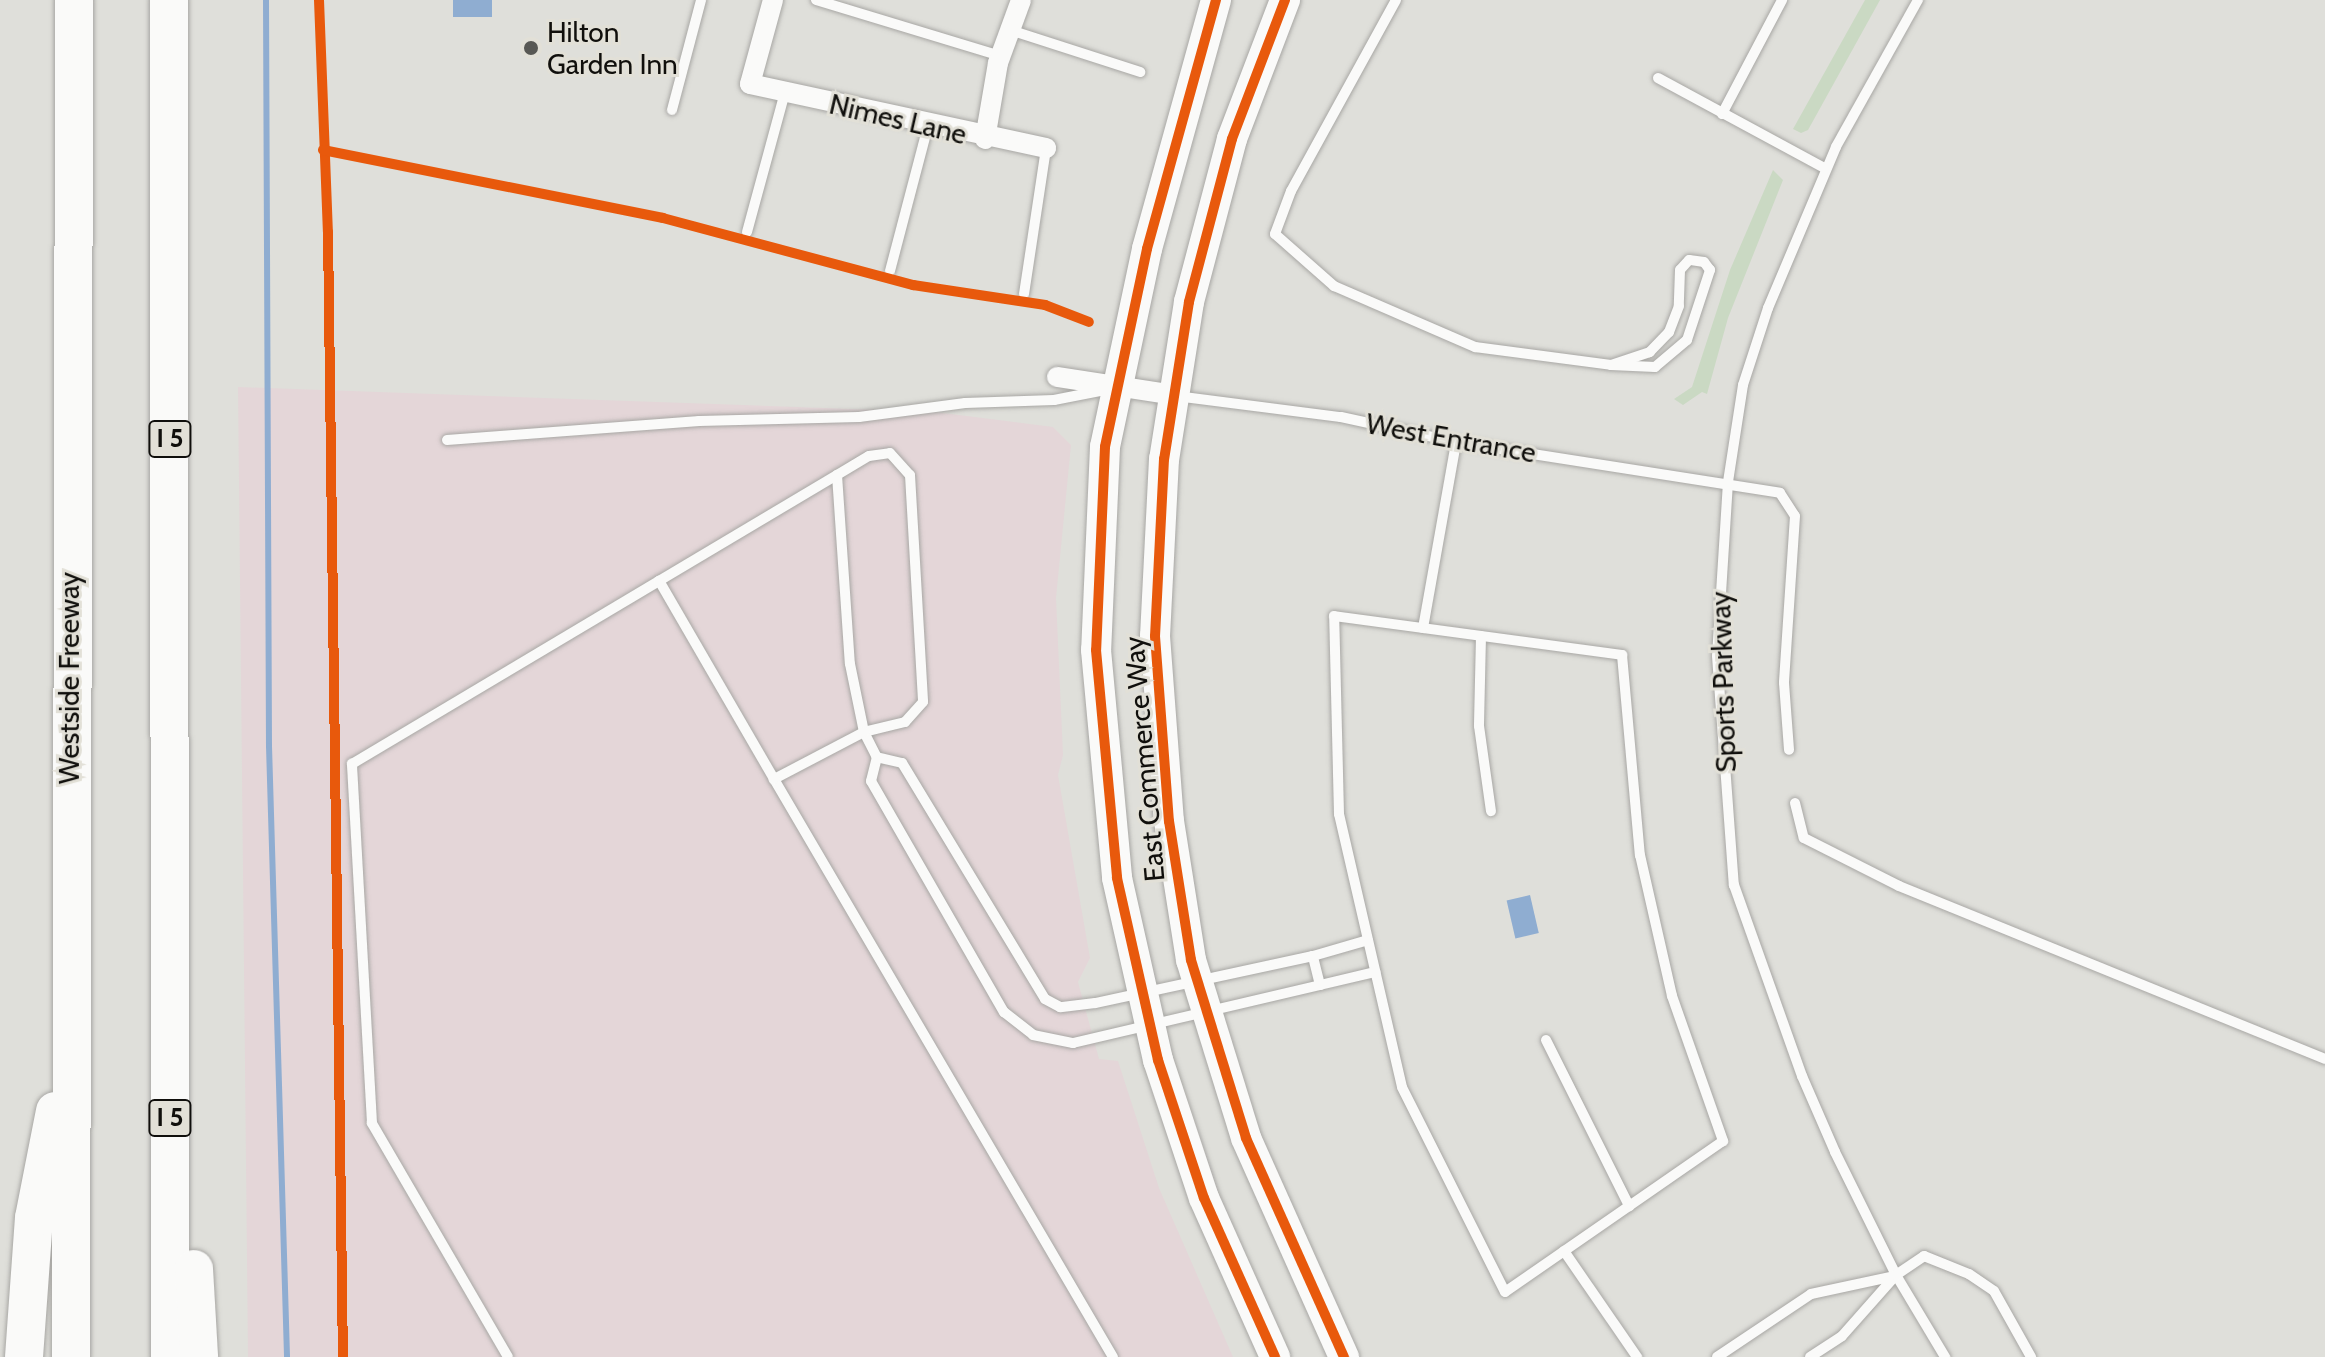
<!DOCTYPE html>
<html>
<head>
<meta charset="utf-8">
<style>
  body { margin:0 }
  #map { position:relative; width:2325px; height:1357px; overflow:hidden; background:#dfdfda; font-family:Cabin,sans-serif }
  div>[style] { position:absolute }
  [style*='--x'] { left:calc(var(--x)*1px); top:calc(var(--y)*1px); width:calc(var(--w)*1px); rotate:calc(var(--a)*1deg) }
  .commercial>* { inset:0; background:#e4d6d8 }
  .green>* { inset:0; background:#cad9c3 }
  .water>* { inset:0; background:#8fadd1; transform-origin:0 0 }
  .stream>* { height:6px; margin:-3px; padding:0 3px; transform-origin:3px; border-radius:3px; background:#8fadd1 }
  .roads { filter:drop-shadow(0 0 2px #a8a7a4) drop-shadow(0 0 2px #a8a7a4) }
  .lane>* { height:10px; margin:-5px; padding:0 5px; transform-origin:5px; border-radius:5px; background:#fafaf9 }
  .street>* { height:20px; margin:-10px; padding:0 10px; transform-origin:10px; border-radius:10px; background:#fafaf9 }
  .secondary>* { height:30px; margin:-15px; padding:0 15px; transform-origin:15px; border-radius:15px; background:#fafaf9 }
  .highway>* { height:38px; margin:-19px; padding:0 19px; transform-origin:19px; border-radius:19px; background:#fafaf9 }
  .cycleway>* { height:10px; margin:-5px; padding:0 5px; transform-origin:5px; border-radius:5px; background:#e8590c }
  .dots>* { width:22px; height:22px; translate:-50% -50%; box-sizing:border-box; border:4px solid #e2e0d7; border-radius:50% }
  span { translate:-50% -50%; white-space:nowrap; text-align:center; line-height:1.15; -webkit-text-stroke:6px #e2e0d7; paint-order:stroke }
  .shield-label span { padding:2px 6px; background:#e2e0d7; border:2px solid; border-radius:6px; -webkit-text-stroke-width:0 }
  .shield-label { font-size:26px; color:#100f0c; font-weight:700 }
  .poi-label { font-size:28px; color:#100f0c }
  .left { translate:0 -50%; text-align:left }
  .street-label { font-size:28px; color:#100f0c }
</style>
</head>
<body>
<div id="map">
  <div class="commercial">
    <i style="clip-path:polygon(238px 387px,935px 412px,1053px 427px,1071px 445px,1056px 598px,1063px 755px,1058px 775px,1090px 958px,1078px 982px,1099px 1059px,1118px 1061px,1159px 1188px,1233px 1357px,248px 1357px)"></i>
  </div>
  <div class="green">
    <i style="clip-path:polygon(1865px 0,1880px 0,1808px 130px,1801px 133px,1793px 129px)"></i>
    <i style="clip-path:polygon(1773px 170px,1783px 180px,1728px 318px,1707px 394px,1702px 392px,1683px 405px,1674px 399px,1692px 387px,1730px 270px)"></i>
  </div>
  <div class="water">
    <i style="left:453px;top:0;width:39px;height:17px"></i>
    <i style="left:1530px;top:895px;width:39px;height:24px;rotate:77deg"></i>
  </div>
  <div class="stream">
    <i style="--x:266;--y:0;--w:746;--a:89.77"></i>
    <i style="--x:269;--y:746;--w:611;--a:88.31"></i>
  </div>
  <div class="roads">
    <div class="lane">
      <i style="--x:816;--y:0;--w:192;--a:16.9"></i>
      <i style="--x:1396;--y:0;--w:218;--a:118.8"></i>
      <i style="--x:1291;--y:191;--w:46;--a:110.4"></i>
      <i style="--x:1275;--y:234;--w:79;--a:41.4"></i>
      <i style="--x:1334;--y:286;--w:154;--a:23.4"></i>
      <i style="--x:1475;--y:347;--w:137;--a:7.5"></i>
      <i style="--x:1611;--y:365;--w:44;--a:2.6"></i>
      <i style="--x:1655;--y:367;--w:42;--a:-40.2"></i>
      <i style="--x:1687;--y:340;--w:74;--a:-71.8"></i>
      <i style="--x:1710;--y:270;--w:10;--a:-127"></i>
      <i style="--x:1704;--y:262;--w:15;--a:-172"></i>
      <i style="--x:1689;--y:260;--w:13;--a:132"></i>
      <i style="--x:1680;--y:270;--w:36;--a:92"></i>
      <i style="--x:1679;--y:306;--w:28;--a:111"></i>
      <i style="--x:1669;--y:332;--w:28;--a:134"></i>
      <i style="--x:1650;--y:352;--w:41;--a:161.6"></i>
      <i style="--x:1918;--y:0;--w:168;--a:119.2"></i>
      <i style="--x:1836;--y:147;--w:175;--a:112.9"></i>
      <i style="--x:1768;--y:308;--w:81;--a:108"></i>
      <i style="--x:1743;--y:385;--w:98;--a:98.8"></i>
      <i style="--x:1728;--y:482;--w:174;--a:93.6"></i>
      <i style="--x:1717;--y:656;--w:230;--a:85.8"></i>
      <i style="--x:1734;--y:885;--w:203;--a:70.4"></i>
      <i style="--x:1802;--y:1076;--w:83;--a:66.5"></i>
      <i style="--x:1835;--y:1152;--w:137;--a:63.6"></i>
      <i style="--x:1896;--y:1275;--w:96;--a:59.1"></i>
      <i style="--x:1010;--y:30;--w:137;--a:17.9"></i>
      <i style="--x:1658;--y:78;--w:191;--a:28.4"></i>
      <i style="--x:672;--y:110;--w:114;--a:-75.2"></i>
      <i style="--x:1722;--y:114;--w:129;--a:-62.2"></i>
      <i style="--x:747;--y:232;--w:145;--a:-74.8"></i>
      <i style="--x:890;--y:271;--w:150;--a:-75.3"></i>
      <i style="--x:1024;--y:294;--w:148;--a:-81.4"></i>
      <i style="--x:1176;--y:396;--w:166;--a:7.3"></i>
      <i style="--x:1341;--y:417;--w:118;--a:12.3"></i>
      <i style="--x:1456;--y:442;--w:328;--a:8.9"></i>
      <i style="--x:1780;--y:493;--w:27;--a:57"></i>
      <i style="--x:1795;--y:516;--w:167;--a:93.8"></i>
      <i style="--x:1784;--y:683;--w:67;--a:85.7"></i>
      <i style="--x:447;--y:440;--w:253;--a:-4.3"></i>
      <i style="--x:699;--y:421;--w:160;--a:-1.4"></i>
      <i style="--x:859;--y:417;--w:107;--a:-7.5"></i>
      <i style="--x:965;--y:403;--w:89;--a:-1.9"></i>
      <i style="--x:1054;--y:400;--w:52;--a:-11.1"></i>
      <i style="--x:837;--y:475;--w:37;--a:-31"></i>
      <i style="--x:869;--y:456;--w:21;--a:-8"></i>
      <i style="--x:890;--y:453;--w:30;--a:48"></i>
      <i style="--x:910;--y:475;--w:227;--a:86.7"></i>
      <i style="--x:923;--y:702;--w:27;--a:132"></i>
      <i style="--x:905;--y:722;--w:42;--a:166.3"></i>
      <i style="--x:864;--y:732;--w:28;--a:63"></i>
      <i style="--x:877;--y:757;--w:25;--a:104"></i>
      <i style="--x:871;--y:781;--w:267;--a:60.1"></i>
      <i style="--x:1004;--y:1012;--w:37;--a:38"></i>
      <i style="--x:1033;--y:1035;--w:41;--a:11.3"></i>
      <i style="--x:1073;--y:1043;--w:254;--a:-13.2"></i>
      <i style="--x:1320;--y:985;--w:30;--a:-104"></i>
      <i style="--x:1313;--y:956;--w:223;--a:167.8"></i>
      <i style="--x:1095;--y:1003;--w:35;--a:173"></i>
      <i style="--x:1060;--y:1007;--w:17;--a:-152"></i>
      <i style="--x:1045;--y:999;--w:276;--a:-121.2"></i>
      <i style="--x:902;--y:763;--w:26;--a:-167"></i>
      <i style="--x:1334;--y:616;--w:291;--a:7.7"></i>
      <i style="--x:1622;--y:655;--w:201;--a:84.9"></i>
      <i style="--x:1640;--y:855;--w:145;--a:77.2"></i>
      <i style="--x:1672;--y:996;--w:154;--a:70.6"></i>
      <i style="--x:1723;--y:1141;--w:265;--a:145.3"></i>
      <i style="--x:1505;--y:1292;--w:229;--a:-116.7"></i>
      <i style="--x:1402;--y:1087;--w:280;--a:-103"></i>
      <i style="--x:1339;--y:814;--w:198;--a:-91.4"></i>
      <i style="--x:1423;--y:628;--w:189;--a:-79.9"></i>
      <i style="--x:1481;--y:636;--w:90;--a:91.3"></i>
      <i style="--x:1479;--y:726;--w:86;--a:82"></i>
      <i style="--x:774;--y:779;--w:670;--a:59.61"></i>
      <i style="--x:1795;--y:803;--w:36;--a:76"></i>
      <i style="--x:1804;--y:838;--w:106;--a:26.8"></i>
      <i style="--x:1899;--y:886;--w:460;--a:22.1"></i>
      <i style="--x:1313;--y:956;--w:57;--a:-16.2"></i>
      <i style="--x:1320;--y:985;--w:57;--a:-13.3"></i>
      <i style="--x:1546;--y:1040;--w:186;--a:63.4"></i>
      <i style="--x:1564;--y:1251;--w:129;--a:55.4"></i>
      <i style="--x:508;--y:1357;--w:271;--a:-120.2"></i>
      <i style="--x:372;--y:1123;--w:360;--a:-93.2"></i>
      <i style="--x:352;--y:764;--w:357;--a:-30.8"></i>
      <i style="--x:659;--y:581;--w:207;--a:-30.8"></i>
      <i style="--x:837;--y:475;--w:189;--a:86.1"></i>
      <i style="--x:850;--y:664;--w:69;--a:78.4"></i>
      <i style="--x:864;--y:732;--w:102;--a:152.4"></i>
      <i style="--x:774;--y:779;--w:229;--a:-120.1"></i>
      <i style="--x:1717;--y:1357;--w:113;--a:-33.8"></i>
      <i style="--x:1811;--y:1294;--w:85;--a:-12.2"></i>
      <i style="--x:1810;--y:1357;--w:38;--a:-33"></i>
      <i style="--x:1842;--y:1336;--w:81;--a:-48.5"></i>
      <i style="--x:1896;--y:1275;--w:34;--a:-34"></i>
      <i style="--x:1924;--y:1256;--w:48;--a:21.8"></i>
      <i style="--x:1969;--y:1274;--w:30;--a:34"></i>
      <i style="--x:1994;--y:1291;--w:76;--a:60.7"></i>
    </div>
    <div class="street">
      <i style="--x:773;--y:0;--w:87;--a:105.3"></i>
      <i style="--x:750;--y:84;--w:303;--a:12.2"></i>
      <i style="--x:985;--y:139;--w:77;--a:-80.3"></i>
      <i style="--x:998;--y:63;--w:67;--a:-69.9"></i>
      <i style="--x:1057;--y:377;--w:118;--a:8.7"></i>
    </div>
    <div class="secondary">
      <i style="--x:1216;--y:0;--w:258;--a:105.5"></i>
      <i style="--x:1147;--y:249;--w:202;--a:102"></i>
      <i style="--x:1105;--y:447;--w:203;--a:92.5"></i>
      <i style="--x:1096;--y:650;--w:229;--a:84.7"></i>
      <i style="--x:1117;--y:878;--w:187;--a:77.3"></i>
      <i style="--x:1158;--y:1060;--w:145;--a:71.6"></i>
      <i style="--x:1204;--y:1198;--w:174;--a:65.9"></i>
      <i style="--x:1285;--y:0;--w:149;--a:110.9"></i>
      <i style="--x:1232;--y:139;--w:169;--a:104.8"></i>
      <i style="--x:1189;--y:302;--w:159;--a:99"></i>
      <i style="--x:1164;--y:459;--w:177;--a:92.9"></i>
      <i style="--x:1155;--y:636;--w:186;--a:85.7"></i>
      <i style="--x:1169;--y:821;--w:141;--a:81"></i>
      <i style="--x:1191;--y:960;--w:186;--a:72.8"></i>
      <i style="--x:1246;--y:1138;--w:240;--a:65.9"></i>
    </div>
    <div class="highway">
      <i style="--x:169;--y:0;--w:1357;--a:89.96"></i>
      <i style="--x:194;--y:1269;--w:88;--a:86.7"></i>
      <i style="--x:24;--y:1357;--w:139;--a:-85.9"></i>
      <i style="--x:34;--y:1218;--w:109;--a:-78.9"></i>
      <i style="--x:71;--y:1357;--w:1357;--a:-89.87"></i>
    </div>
  </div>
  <div class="cycleway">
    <i style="--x:319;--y:0;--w:232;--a:87.8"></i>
    <i style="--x:328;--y:232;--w:1125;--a:89.24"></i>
    <i style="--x:1216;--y:0;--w:258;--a:105.5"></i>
    <i style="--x:1147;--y:249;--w:202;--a:102"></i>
    <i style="--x:1105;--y:447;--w:203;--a:92.5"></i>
    <i style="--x:1096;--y:650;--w:229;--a:84.7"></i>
    <i style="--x:1117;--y:878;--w:187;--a:77.3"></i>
    <i style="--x:1158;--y:1060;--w:145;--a:71.6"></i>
    <i style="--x:1204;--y:1198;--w:174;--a:65.9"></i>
    <i style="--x:1285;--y:0;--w:149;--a:110.9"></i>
    <i style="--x:1232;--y:139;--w:169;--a:104.8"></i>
    <i style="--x:1189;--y:302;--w:159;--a:99"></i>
    <i style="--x:1164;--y:459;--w:177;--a:92.9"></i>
    <i style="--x:1155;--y:636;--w:186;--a:85.7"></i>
    <i style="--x:1169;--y:821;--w:141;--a:81"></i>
    <i style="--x:1191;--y:960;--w:186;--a:72.8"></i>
    <i style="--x:1246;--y:1138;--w:240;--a:65.9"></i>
    <i style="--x:323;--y:150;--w:347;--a:11.3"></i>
    <i style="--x:663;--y:218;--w:259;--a:15"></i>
    <i style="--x:913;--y:285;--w:134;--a:8.6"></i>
    <i style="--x:1045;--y:305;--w:47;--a:21.1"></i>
  </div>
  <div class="dots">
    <i style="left:531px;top:48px;background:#585854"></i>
  </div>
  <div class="shield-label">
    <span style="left:170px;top:439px">I 5</span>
    <span style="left:170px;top:1118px">I 5</span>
  </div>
  <div class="poi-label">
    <span class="left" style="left:547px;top:48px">Hilton<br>Garden Inn</span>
  </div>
  <div class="street-label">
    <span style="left:898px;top:119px;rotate:13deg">Nimes Lane</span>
    <span style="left:1451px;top:438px;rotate:10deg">West Entrance</span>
    <span style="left:69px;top:678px;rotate:-90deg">Westside Freeway</span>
    <span style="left:1723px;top:682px;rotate:-92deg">Sports Parkway</span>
    <span style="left:1144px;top:759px;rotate:-95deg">East Commerce Way</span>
  </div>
</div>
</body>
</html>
